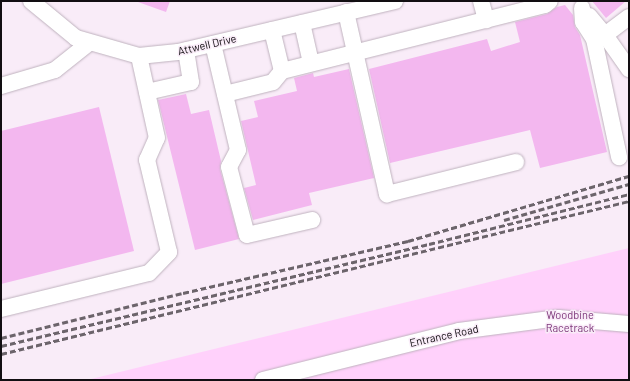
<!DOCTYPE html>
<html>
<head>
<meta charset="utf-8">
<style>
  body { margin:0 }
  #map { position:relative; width:630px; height:381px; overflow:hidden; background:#f9ecf8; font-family:Barlow,sans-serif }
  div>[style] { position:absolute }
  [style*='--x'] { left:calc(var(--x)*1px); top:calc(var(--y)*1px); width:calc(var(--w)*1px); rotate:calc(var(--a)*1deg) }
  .green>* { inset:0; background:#ffd1fb }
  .building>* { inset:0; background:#f3b7ef }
  .roads { filter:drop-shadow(0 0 1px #bfb2be) drop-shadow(0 0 1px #bfb2be) }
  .minor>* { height:16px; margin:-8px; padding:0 8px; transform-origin:8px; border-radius:8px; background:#fff }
  .rail>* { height:3px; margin-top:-1.5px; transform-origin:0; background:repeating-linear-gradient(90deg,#6c646b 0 6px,transparent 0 9px) }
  span { translate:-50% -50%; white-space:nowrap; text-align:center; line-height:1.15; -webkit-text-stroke:3px #f9ecf8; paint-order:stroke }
  .street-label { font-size:11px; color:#120e12 }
  .park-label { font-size:11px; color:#7c3679 }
  .frame { position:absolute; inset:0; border:2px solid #120e12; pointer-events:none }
</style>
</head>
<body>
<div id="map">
  <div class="green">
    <i style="clip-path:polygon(629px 248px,629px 380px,87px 380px)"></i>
  </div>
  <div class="building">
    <i style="clip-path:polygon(138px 1px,170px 1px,166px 12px,138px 2px)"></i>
    <i style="clip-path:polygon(592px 1px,626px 1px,606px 18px)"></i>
    <i style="clip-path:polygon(565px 5px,573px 15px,575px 27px,580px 35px,607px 152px,540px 168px,530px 130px,390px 163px,369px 69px,487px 39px,491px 51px,520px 42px,515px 22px,547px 14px,557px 7px)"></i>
    <i style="clip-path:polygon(349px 69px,374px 178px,309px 193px,312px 205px,253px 220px,244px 188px,256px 185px,241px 121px,258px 117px,254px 101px,297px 91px,294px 78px,313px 73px,314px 77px)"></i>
    <i style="clip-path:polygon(186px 94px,191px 114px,209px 110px,221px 161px,220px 169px,239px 239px,195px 250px,158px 100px)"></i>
    <i style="clip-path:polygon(99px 107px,134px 251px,1px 284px,1px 131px)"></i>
  </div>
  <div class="roads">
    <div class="minor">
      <i style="--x:31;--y:1;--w:58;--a:39.4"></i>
      <i style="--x:76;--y:38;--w:66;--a:15.9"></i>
      <i style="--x:139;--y:56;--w:39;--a:-6"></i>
      <i style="--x:178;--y:52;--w:223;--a:-13.2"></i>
      <i style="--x:481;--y:1;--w:20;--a:75"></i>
      <i style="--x:582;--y:8;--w:14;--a:86"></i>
      <i style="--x:583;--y:22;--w:20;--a:57"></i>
      <i style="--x:594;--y:39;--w:121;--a:78"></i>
      <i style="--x:346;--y:12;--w:187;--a:77.3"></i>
      <i style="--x:387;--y:194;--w:133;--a:-13.9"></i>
      <i style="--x:589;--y:16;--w:25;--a:50"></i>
      <i style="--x:605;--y:35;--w:42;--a:54.8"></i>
      <i style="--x:302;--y:23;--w:41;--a:77.3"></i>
      <i style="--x:272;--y:30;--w:42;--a:76.3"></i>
      <i style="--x:605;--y:35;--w:30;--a:-37"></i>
      <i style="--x:213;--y:44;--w:109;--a:76.7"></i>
      <i style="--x:238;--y:150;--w:19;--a:118"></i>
      <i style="--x:229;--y:167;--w:70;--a:75.2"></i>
      <i style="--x:247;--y:235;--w:67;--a:-13"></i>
      <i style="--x:1;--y:86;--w:56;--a:-16.5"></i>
      <i style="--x:55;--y:70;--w:43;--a:-38.5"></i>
      <i style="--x:147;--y:92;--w:45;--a:-12.8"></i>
      <i style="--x:191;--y:82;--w:32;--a:-99"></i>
      <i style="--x:225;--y:94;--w:49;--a:-14"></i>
      <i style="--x:273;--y:82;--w:14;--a:-51"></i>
      <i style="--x:282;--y:71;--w:271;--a:-14.1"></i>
      <i style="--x:545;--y:5;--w:6;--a:-39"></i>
      <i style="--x:1;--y:309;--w:152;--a:-13.7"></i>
      <i style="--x:149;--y:273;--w:29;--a:-46"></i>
      <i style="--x:169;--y:252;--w:95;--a:-103.4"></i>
      <i style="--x:147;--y:160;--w:24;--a:-66"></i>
      <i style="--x:157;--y:138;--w:84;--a:-102.4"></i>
      <i style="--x:263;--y:380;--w:202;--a:-14"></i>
      <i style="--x:459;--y:331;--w:100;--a:-7.5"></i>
      <i style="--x:558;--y:318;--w:71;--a:4.8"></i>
    </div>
  </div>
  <div class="rail">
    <i style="--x:504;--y:220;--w:130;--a:-16.1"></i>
    <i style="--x:1;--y:338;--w:187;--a:-13.9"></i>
    <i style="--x:183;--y:293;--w:231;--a:-13"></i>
    <i style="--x:408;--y:241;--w:230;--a:-16.4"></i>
    <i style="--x:1;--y:346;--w:440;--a:-13.4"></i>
    <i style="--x:429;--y:244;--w:206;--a:-14"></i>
    <i style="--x:1;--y:354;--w:646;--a:-13.69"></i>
  </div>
  <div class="street-label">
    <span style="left:207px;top:45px;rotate:-13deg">Attwell Drive</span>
    <span style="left:444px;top:336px;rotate:-12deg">Entrance Road</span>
  </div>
  <div class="park-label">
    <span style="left:570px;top:322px">Woodbine<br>Racetrack</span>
  </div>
  <div class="frame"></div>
</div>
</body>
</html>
